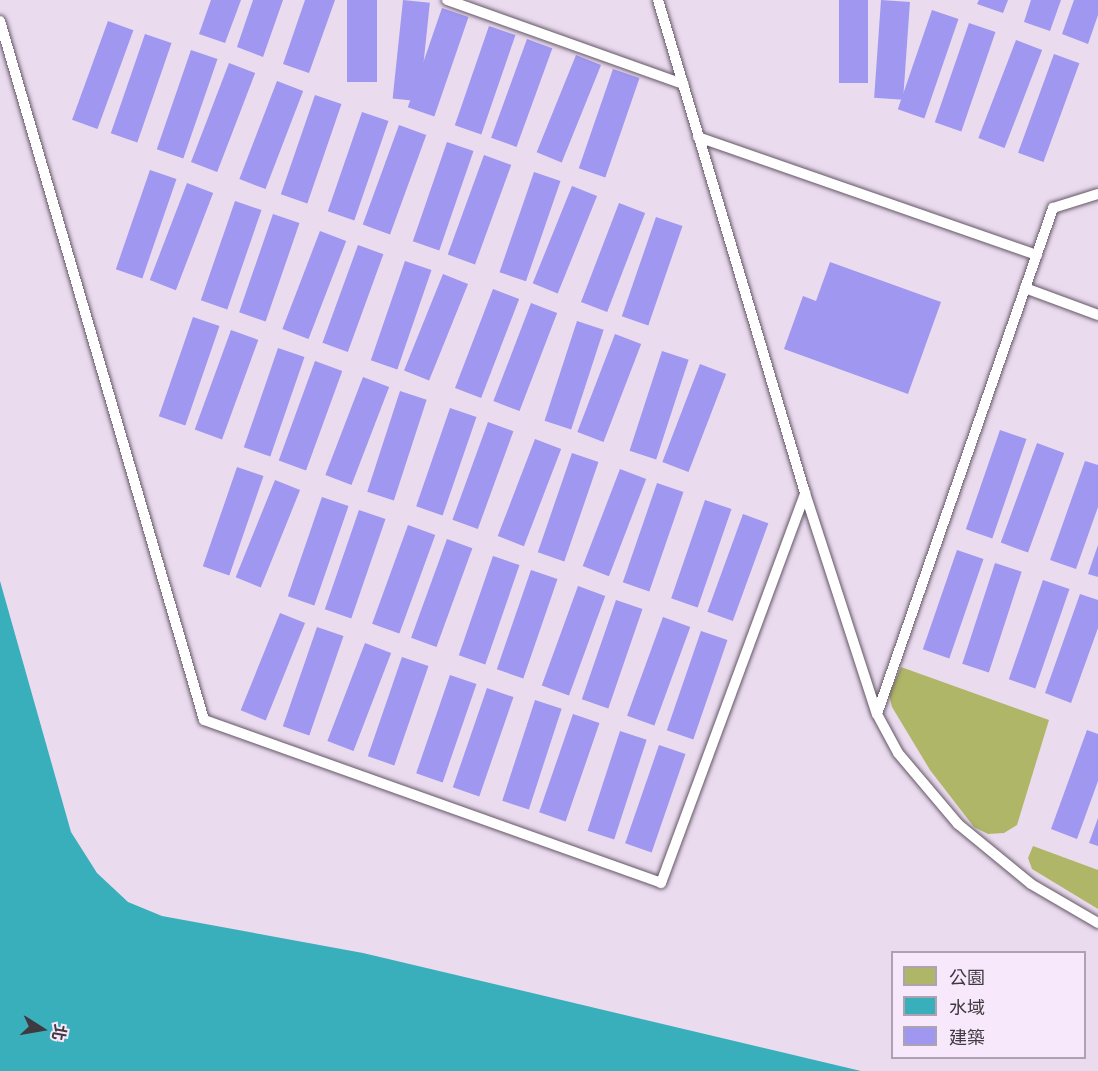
<!DOCTYPE html>
<html>
<head>
<meta charset="utf-8">
<style>
  body { margin:0 }
  #map { position:relative; width:1098px; height:1071px; overflow:hidden; background:#eadbee; font-family:Inter,"Noto Sans TC",sans-serif }
  div>[style] { position:absolute }
  [style*='--x'] { left:calc(var(--x)*1px); top:calc(var(--y)*1px); width:calc(var(--w)*1px); rotate:calc(var(--a)*1deg) }
  .green>* { inset:0; background:#afb667 }
  .water>* { inset:0; background:#3aafbc }
  .building>* { inset:0; background:#9f97f0; transform-origin:0 0 }
  .roads { filter:drop-shadow(0 0 2px #635766) drop-shadow(0 0 2px #635766) }
  .lane>* { height:10px; margin:-5px; padding:0 5px; transform-origin:5px; border-radius:5px; background:#fff }
  span { translate:-50% -50%; white-space:nowrap; text-align:center; line-height:1.15; -webkit-text-stroke:6px #f7e9fb; paint-order:stroke }
  .legend { position:absolute; left:891px; top:951px; width:195px; height:108px; box-sizing:border-box; background:#f7e9fb; border:2px solid #ada3b0; margin:0; padding:8px 10px; list-style:none; font-size:18px; color:#3f3940 }
  .legend li { display:flex; align-items:center; gap:12px; height:30px }
  .legend b { width:30px; border:2px solid #ada3b0 }
  .north { position:absolute; left:12px; top:999px; width:60px; height:60px; -webkit-text-stroke:4px #f7e9fb; paint-order:stroke; rotate:101deg; font-size:16px; font-weight:700; line-height:24px; text-align:center; color:#3f3940 }
  .north::after { content:''; display:block; margin:auto; width:21px; height:27px; background:#3f3940; clip-path:polygon(50% 0,100% 100%,50% 72%,0 100%) }
</style>
</head>
<body>
<div id="map">
  <div class="green">
    <i style="clip-path:polygon(901px 667px,1049px 720px,1017px 825px,1004px 833px,988px 834px,974px 827px,930px 770px,892px 707px,889px 695px)"></i>
    <i style="clip-path:polygon(1033px 846px,1098px 870px,1098px 909px,1032px 869px,1028px 858px)"></i>
  </div>
  <div class="water">
    <i style="clip-path:polygon(0 581px,71px 832px,97px 873px,128px 902px,162px 916px,363px 953px,861px 1071px,0 1071px)"></i>
  </div>
  <div class="building">
    <i style="clip-path:polygon(211px 0,241px 0,225px 43px,199px 34px)"></i>
    <i style="clip-path:polygon(253px 0,283px 0,263px 57px,237px 47px)"></i>
    <i style="clip-path:polygon(305px 0,335px 0,309px 73px,283px 64px)"></i>
    <i style="left:347px;top:0;width:30px;height:82px"></i>
    <i style="left:403px;top:0;width:27px;height:99px;rotate:6deg"></i>
    <i style="left:839px;top:0;width:29px;height:83px"></i>
    <i style="left:881px;top:0;width:29px;height:98px;rotate:4deg"></i>
    <i style="clip-path:polygon(979px 0,1008px 0,1003px 13px,977px 4px)"></i>
    <i style="clip-path:polygon(1031px 0,1061px 0,1050px 31px,1024px 22px)"></i>
    <i style="clip-path:polygon(1074px 0,1098px 0,1098px 15px,1088px 44px,1062px 34px)"></i>
    <i style="left:442px;top:8px;width:28px;height:105px;rotate:19deg"></i>
    <i style="left:932px;top:10px;width:28px;height:105px;rotate:19deg"></i>
    <i style="left:108px;top:21px;width:27px;height:105px;rotate:20deg"></i>
    <i style="left:969px;top:23px;width:28px;height:105px;rotate:19deg"></i>
    <i style="left:489px;top:26px;width:28px;height:105px;rotate:19deg"></i>
    <i style="left:145px;top:34px;width:28px;height:105px;rotate:19deg"></i>
    <i style="left:527px;top:39px;width:27px;height:105px;rotate:20deg"></i>
    <i style="left:1016px;top:40px;width:28px;height:105px;rotate:21deg"></i>
    <i style="left:191px;top:50px;width:28px;height:105px;rotate:19deg"></i>
    <i style="left:1054px;top:54px;width:27px;height:105px;rotate:20deg"></i>
    <i style="left:576px;top:55px;width:27px;height:105px;rotate:22deg"></i>
    <i style="left:229px;top:63px;width:28px;height:106px;rotate:21deg"></i>
    <i style="left:613px;top:69px;width:28px;height:105px;rotate:19deg"></i>
    <i style="left:277px;top:81px;width:28px;height:105px;rotate:21deg"></i>
    <i style="left:315px;top:95px;width:28px;height:105px;rotate:19deg"></i>
    <i style="left:362px;top:112px;width:28px;height:105px;rotate:19deg"></i>
    <i style="left:399px;top:125px;width:29px;height:106px;rotate:20deg"></i>
    <i style="left:447px;top:142px;width:28px;height:105px;rotate:19deg"></i>
    <i style="left:484px;top:155px;width:29px;height:106px;rotate:20deg"></i>
    <i style="left:150px;top:170px;width:28px;height:105px;rotate:19deg"></i>
    <i style="left:534px;top:172px;width:28px;height:106px;rotate:19deg"></i>
    <i style="left:187px;top:183px;width:28px;height:104px;rotate:21deg"></i>
    <i style="left:572px;top:186px;width:27px;height:105px;rotate:22deg"></i>
    <i style="left:235px;top:201px;width:28px;height:105px;rotate:19deg"></i>
    <i style="left:619px;top:203px;width:28px;height:106px;rotate:21deg"></i>
    <i style="left:273px;top:214px;width:28px;height:104px;rotate:19deg"></i>
    <i style="left:656px;top:217px;width:28px;height:105px;rotate:19deg"></i>
    <i style="left:320px;top:231px;width:28px;height:105px;rotate:21deg"></i>
    <i style="left:358px;top:245px;width:27px;height:104px;rotate:20deg"></i>
    <i style="left:405px;top:261px;width:28px;height:105px;rotate:19deg"></i>
    <i style="clip-path:polygon(830px 262px,941px 302px,908px 394px,784px 349px,803px 296px,816px 301px)"></i>
    <i style="left:443px;top:274px;width:27px;height:104px;rotate:22deg"></i>
    <i style="left:493px;top:289px;width:28px;height:106px;rotate:21deg"></i>
    <i style="left:531px;top:303px;width:28px;height:105px;rotate:21deg"></i>
    <i style="left:193px;top:317px;width:28px;height:105px;rotate:19deg"></i>
    <i style="left:577px;top:321px;width:28px;height:105px;rotate:18deg"></i>
    <i style="left:231px;top:330px;width:29px;height:106px;rotate:20deg"></i>
    <i style="left:615px;top:334px;width:28px;height:105px;rotate:21deg"></i>
    <i style="left:278px;top:348px;width:28px;height:105px;rotate:19deg"></i>
    <i style="left:662px;top:351px;width:28px;height:105px;rotate:18deg"></i>
    <i style="left:315px;top:361px;width:29px;height:106px;rotate:20deg"></i>
    <i style="left:700px;top:364px;width:28px;height:105px;rotate:21deg"></i>
    <i style="left:363px;top:377px;width:28px;height:105px;rotate:21deg"></i>
    <i style="left:400px;top:391px;width:28px;height:106px;rotate:18deg"></i>
    <i style="left:450px;top:408px;width:28px;height:104px;rotate:19deg"></i>
    <i style="left:488px;top:422px;width:27px;height:104px;rotate:20deg"></i>
    <i style="left:1000px;top:430px;width:28px;height:105px;rotate:19deg"></i>
    <i style="left:535px;top:439px;width:28px;height:104px;rotate:21deg"></i>
    <i style="left:1037px;top:443px;width:29px;height:106px;rotate:20deg"></i>
    <i style="left:572px;top:453px;width:28px;height:105px;rotate:19deg"></i>
    <i style="clip-path:polygon(1085px 461px,1098px 465px,1098px 507px,1076px 569px,1050px 560px)"></i>
    <i style="left:237px;top:467px;width:28px;height:105px;rotate:19deg"></i>
    <i style="left:620px;top:469px;width:28px;height:104px;rotate:21deg"></i>
    <i style="left:275px;top:480px;width:27px;height:105px;rotate:22deg"></i>
    <i style="left:657px;top:483px;width:28px;height:105px;rotate:19deg"></i>
    <i style="left:322px;top:497px;width:28px;height:105px;rotate:19deg"></i>
    <i style="left:705px;top:500px;width:28px;height:104px;rotate:19deg"></i>
    <i style="left:359px;top:510px;width:28px;height:105px;rotate:19deg"></i>
    <i style="left:743px;top:514px;width:27px;height:104px;rotate:20deg"></i>
    <i style="left:408px;top:525px;width:29px;height:105px;rotate:20deg"></i>
    <i style="left:447px;top:539px;width:27px;height:105px;rotate:20deg"></i>
    <i style="clip-path:polygon(1098px 545px,1098px 577px,1088px 574px)"></i>
    <i style="left:957px;top:550px;width:28px;height:105px;rotate:19deg"></i>
    <i style="left:493px;top:556px;width:28px;height:105px;rotate:19deg"></i>
    <i style="left:995px;top:563px;width:28px;height:106px;rotate:18deg"></i>
    <i style="left:531px;top:570px;width:28px;height:105px;rotate:19deg"></i>
    <i style="left:1043px;top:580px;width:28px;height:105px;rotate:19deg"></i>
    <i style="left:578px;top:586px;width:29px;height:106px;rotate:20deg"></i>
    <i style="clip-path:polygon(1080px 594px,1098px 600px,1098px 628px,1071px 703px,1045px 693px)"></i>
    <i style="left:616px;top:600px;width:28px;height:105px;rotate:19deg"></i>
    <i style="left:280px;top:613px;width:27px;height:105px;rotate:22deg"></i>
    <i style="left:663px;top:617px;width:29px;height:105px;rotate:20deg"></i>
    <i style="left:317px;top:627px;width:28px;height:105px;rotate:19deg"></i>
    <i style="left:701px;top:631px;width:28px;height:105px;rotate:19deg"></i>
    <i style="left:365px;top:643px;width:28px;height:105px;rotate:21deg"></i>
    <i style="left:402px;top:657px;width:28px;height:105px;rotate:19deg"></i>
    <i style="left:450px;top:675px;width:28px;height:104px;rotate:19deg"></i>
    <i style="left:487px;top:688px;width:28px;height:105px;rotate:19deg"></i>
    <i style="left:535px;top:700px;width:28px;height:106px;rotate:18deg"></i>
    <i style="left:573px;top:714px;width:28px;height:104px;rotate:19deg"></i>
    <i style="clip-path:polygon(1087px 730px,1098px 734px,1098px 781px,1077px 839px,1051px 829px)"></i>
    <i style="left:620px;top:731px;width:28px;height:105px;rotate:18deg"></i>
    <i style="left:659px;top:745px;width:28px;height:104px;rotate:19deg"></i>
    <i style="clip-path:polygon(1098px 818px,1098px 846px,1089px 843px)"></i>
  </div>
  <div class="roads">
    <div class="lane">
      <i style="--x:447;--y:0;--w:251;--a:19.6"></i>
      <i style="--x:658;--y:0;--w:514;--a:73.4"></i>
      <i style="--x:805;--y:493;--w:232;--a:72"></i>
      <i style="--x:877;--y:714;--w:44;--a:61.7"></i>
      <i style="--x:898;--y:753;--w:93;--a:49.8"></i>
      <i style="--x:958;--y:824;--w:94;--a:39.4"></i>
      <i style="--x:1031;--y:884;--w:78;--a:30.2"></i>
      <i style="--x:0;--y:21;--w:728;--a:73.73"></i>
      <i style="--x:204;--y:720;--w:485;--a:19.6"></i>
      <i style="--x:661;--y:883;--w:416;--a:-69.7"></i>
      <i style="--x:698;--y:137;--w:359;--a:19.2"></i>
      <i style="--x:1025;--y:288;--w:78;--a:20.3"></i>
      <i style="--x:877;--y:714;--w:536;--a:-70.82"></i>
      <i style="--x:1053;--y:208;--w:47;--a:-17.3"></i>
    </div>
  </div>
  <ul class="legend">
  <li><b style="height:16px;background:#afb667"></b>公園</li>
  <li><b style="height:16px;background:#3aafbc"></b>水域</li>
  <li><b style="height:16px;background:#9f97f0"></b>建築</li>
  </ul>
  <div class="north">北</div>
</div>
</body>
</html>
